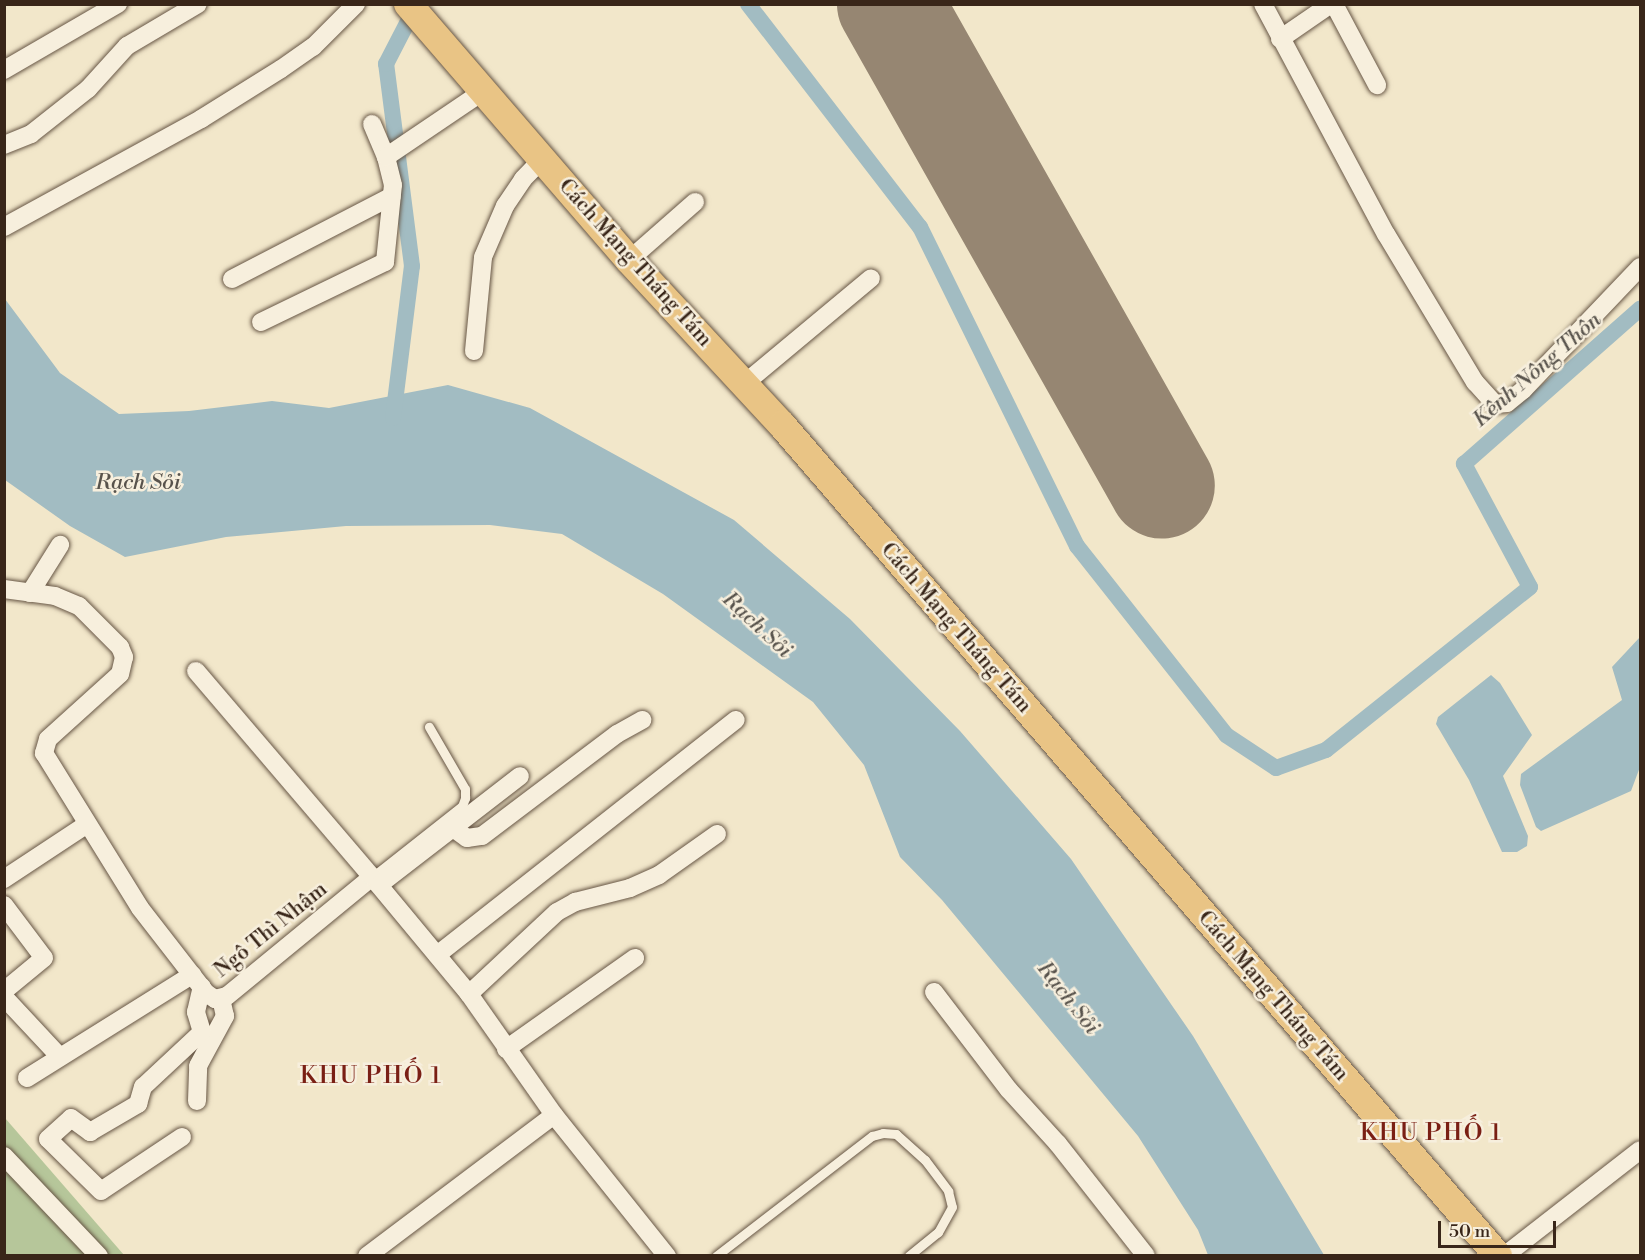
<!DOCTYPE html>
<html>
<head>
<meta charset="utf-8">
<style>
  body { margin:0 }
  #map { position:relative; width:1645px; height:1260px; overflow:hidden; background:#f2e7ca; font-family:"Libre Bodoni",serif }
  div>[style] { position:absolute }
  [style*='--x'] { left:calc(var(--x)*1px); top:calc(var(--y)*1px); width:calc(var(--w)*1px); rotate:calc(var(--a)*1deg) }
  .green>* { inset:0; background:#b6c69a }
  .water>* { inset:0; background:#a2bcc2 }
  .canal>* { height:16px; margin:-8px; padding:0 8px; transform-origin:8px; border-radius:8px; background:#a2bcc2 }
  .runway>* { height:106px; margin:-53px; padding:0 53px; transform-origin:53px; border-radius:53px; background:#968672 }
  .roads { filter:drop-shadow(0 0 2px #675645) drop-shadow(0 0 2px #675645) }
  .lane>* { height:9px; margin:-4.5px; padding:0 4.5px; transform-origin:4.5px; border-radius:4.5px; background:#f7efdd }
  .street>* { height:18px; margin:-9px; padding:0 9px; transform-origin:9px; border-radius:9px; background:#f7efdd }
  .primary>* { height:28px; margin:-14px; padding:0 14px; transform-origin:14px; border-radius:14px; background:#e9c485 }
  span { translate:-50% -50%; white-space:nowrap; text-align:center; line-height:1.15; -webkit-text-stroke:5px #f7efdd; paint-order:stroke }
  .street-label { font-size:21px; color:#392619 }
  .water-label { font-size:22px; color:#58534c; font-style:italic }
  .quarter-label { font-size:24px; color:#7a1f14; letter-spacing:1.5px }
  .frame { position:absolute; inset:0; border:6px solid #392619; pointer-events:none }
  .scale { position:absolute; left:1438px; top:1221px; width:118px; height:27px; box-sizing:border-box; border:3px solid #392619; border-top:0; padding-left:8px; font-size:18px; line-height:21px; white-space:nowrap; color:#392619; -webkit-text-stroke:4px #f7efdd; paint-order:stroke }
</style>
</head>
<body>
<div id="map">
  <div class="green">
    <i style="clip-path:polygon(5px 1118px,124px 1255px,5px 1255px)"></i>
  </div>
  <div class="water">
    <i style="clip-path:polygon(5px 299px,60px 373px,119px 414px,189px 411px,272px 401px,329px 408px,448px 385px,530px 408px,734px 520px,850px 619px,960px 731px,1071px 859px,1193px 1036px,1324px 1255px,1208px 1255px,1198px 1230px,1138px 1136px,942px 900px,900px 857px,864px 765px,813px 702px,663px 594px,562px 534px,490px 525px,346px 526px,226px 537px,125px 557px,70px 526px,5px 480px)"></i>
    <i style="clip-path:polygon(1640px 637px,1640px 767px,1631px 791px,1541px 831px,1536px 827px,1520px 785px,1521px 774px,1622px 700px,1612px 667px)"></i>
    <i style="clip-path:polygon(1491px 675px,1500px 683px,1532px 735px,1503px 776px,1528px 836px,1527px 846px,1517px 852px,1502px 852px,1469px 780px,1436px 724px,1438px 717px)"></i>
  </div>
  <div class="canal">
    <i style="--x:748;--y:4;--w:282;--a:52.4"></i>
    <i style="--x:920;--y:227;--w:356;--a:63.8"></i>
    <i style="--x:1077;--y:546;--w:241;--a:51.7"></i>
    <i style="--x:1226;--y:735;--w:60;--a:33.4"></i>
    <i style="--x:1276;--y:768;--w:53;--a:-19.8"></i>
    <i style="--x:1326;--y:750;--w:261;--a:-38.6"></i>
    <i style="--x:1530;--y:587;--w:140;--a:-118.2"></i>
    <i style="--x:1464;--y:464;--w:235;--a:-41.4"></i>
    <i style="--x:393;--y:418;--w:153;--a:-82.9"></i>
    <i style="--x:412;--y:266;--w:204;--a:-97.3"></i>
    <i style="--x:386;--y:64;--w:68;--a:-62.7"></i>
  </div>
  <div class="runway">
    <i style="--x:890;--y:4;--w:553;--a:60.56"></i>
  </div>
  <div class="roads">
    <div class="lane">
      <i style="--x:372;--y:877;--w:115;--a:-38.3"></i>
      <i style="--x:462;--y:806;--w:9;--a:-69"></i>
      <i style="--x:465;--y:798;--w:9;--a:-90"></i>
      <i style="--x:465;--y:789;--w:72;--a:-120.1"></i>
      <i style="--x:716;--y:1256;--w:197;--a:-37.6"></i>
      <i style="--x:872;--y:1136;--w:11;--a:-15"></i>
      <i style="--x:883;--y:1133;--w:13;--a:4"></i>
      <i style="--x:896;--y:1134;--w:39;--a:42"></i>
      <i style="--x:925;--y:1160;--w:39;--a:53"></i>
      <i style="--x:948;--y:1191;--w:16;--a:76"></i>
      <i style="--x:952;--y:1207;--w:29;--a:119"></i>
      <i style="--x:938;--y:1232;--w:38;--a:141"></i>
    </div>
    <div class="street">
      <i style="--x:1263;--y:4;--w:261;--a:61.9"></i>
      <i style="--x:1386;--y:234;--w:173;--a:59"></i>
      <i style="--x:1475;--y:382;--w:30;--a:48"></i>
      <i style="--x:1495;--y:404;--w:12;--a:-5"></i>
      <i style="--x:1507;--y:403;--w:21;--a:-39"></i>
      <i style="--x:1523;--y:390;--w:170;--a:-46.4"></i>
      <i style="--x:1334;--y:4;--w:92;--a:62"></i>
      <i style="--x:1280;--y:39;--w:62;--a:-34.5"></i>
      <i style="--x:4;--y:70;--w:132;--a:-30.1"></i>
      <i style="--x:372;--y:124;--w:36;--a:67"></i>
      <i style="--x:4;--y:145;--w:29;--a:-22"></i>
      <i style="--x:31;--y:134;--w:73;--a:-38.3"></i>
      <i style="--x:88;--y:89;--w:58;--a:-47.8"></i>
      <i style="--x:127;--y:46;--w:82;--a:-30.6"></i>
      <i style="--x:4;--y:227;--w:225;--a:-28.7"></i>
      <i style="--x:201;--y:119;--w:94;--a:-32"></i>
      <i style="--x:281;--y:69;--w:39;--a:-35"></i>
      <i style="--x:313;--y:47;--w:61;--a:-45"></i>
      <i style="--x:629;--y:260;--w:88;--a:-41.3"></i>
      <i style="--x:232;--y:279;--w:180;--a:-27.4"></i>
      <i style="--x:261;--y:322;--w:138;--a:-25.8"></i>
      <i style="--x:385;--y:262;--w:77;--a:-84.1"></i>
      <i style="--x:393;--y:185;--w:29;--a:-104"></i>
      <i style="--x:386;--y:157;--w:120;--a:-34.1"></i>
      <i style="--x:474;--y:351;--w:94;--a:-84.5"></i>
      <i style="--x:483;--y:257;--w:56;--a:-66.7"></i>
      <i style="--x:505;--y:206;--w:32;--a:-56"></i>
      <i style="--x:523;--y:179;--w:29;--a:-46"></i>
      <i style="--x:744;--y:384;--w:165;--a:-39.8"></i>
      <i style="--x:4;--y:589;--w:51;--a:7.8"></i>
      <i style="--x:55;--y:596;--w:26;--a:23"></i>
      <i style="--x:79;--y:606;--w:58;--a:45"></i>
      <i style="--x:120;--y:647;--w:11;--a:68"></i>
      <i style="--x:124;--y:657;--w:17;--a:103"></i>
      <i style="--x:120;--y:674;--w:97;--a:137.9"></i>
      <i style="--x:48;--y:739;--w:15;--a:106"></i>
      <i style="--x:44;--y:753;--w:182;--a:58.2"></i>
      <i style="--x:140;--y:908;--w:108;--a:52.2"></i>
      <i style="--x:206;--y:993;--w:11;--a:34"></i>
      <i style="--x:215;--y:999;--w:12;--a:-14"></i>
      <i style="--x:227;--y:996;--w:188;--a:-39.4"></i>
      <i style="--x:372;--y:877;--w:152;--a:50.3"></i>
      <i style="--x:469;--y:994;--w:148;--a:54.9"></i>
      <i style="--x:554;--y:1115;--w:181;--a:51.3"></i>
      <i style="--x:30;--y:593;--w:57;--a:-58"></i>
      <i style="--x:196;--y:671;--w:271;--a:49.5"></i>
      <i style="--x:453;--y:828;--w:17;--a:36"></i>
      <i style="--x:467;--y:838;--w:15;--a:-8"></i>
      <i style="--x:482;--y:836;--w:169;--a:-37.1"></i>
      <i style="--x:617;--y:734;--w:29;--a:-29"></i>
      <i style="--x:4;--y:879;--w:98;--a:-33.4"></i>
      <i style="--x:379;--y:885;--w:178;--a:-37.7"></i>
      <i style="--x:4;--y:905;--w:66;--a:53"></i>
      <i style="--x:44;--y:958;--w:52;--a:140.5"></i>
      <i style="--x:437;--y:955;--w:380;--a:-38.2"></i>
      <i style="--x:934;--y:992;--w:123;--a:52.6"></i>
      <i style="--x:1009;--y:1090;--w:73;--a:47.8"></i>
      <i style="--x:1058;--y:1144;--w:142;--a:51.8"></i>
      <i style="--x:469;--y:994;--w:120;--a:-43"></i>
      <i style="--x:557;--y:912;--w:21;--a:-29"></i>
      <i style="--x:575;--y:902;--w:57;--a:-14.3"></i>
      <i style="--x:630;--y:888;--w:32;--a:-24"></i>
      <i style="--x:659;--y:875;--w:71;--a:-35.3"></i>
      <i style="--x:4;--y:997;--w:82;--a:47"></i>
      <i style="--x:506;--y:1049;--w:158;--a:-35.2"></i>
      <i style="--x:27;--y:1078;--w:195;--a:-32"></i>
      <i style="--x:197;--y:1101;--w:35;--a:-88"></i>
      <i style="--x:198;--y:1066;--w:57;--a:-61.6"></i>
      <i style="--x:225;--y:1016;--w:17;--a:-103"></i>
      <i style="--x:182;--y:1137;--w:97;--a:146.3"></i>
      <i style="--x:101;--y:1191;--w:74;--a:-135.5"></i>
      <i style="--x:48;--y:1139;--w:31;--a:-42"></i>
      <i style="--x:71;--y:1118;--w:24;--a:36"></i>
      <i style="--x:90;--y:1132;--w:56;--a:-30.3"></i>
      <i style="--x:138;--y:1104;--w:18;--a:-74"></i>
      <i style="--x:143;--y:1087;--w:81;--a:-43"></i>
      <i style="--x:202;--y:1032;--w:21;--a:-107"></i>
      <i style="--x:196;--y:1012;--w:26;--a:-77"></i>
      <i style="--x:4;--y:1156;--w:138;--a:46.5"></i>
      <i style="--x:367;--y:1256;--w:234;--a:-37"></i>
      <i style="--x:1504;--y:1256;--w:172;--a:-37.9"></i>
    </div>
    <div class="primary">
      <i style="--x:408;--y:4;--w:338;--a:49.2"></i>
      <i style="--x:629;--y:260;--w:225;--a:47.2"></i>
      <i style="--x:782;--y:425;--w:1097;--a:49.25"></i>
    </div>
  </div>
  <div class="street-label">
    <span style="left:635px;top:263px;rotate:48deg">Cách Mạng Tháng Tám</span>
    <span style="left:956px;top:628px;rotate:49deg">Cách Mạng Tháng Tám</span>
    <span style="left:271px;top:930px;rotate:-39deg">Ngô Thì Nhậm</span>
    <span style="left:1273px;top:996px;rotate:49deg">Cách Mạng Tháng Tám</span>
  </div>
  <div class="water-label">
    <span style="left:1537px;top:370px;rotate:-41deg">Kênh Nông Thôn</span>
    <span style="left:138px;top:483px">Rạch Sỏi</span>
    <span style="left:757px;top:625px;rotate:43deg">Rạch Sỏi</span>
    <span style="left:1068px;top:998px;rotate:52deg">Rạch Sỏi</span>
  </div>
  <div class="quarter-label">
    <span style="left:371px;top:1077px">KHU PHỐ 1</span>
    <span style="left:1431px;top:1134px">KHU PHỐ 1</span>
  </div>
  <div class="frame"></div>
  <div class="scale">50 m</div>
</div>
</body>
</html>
